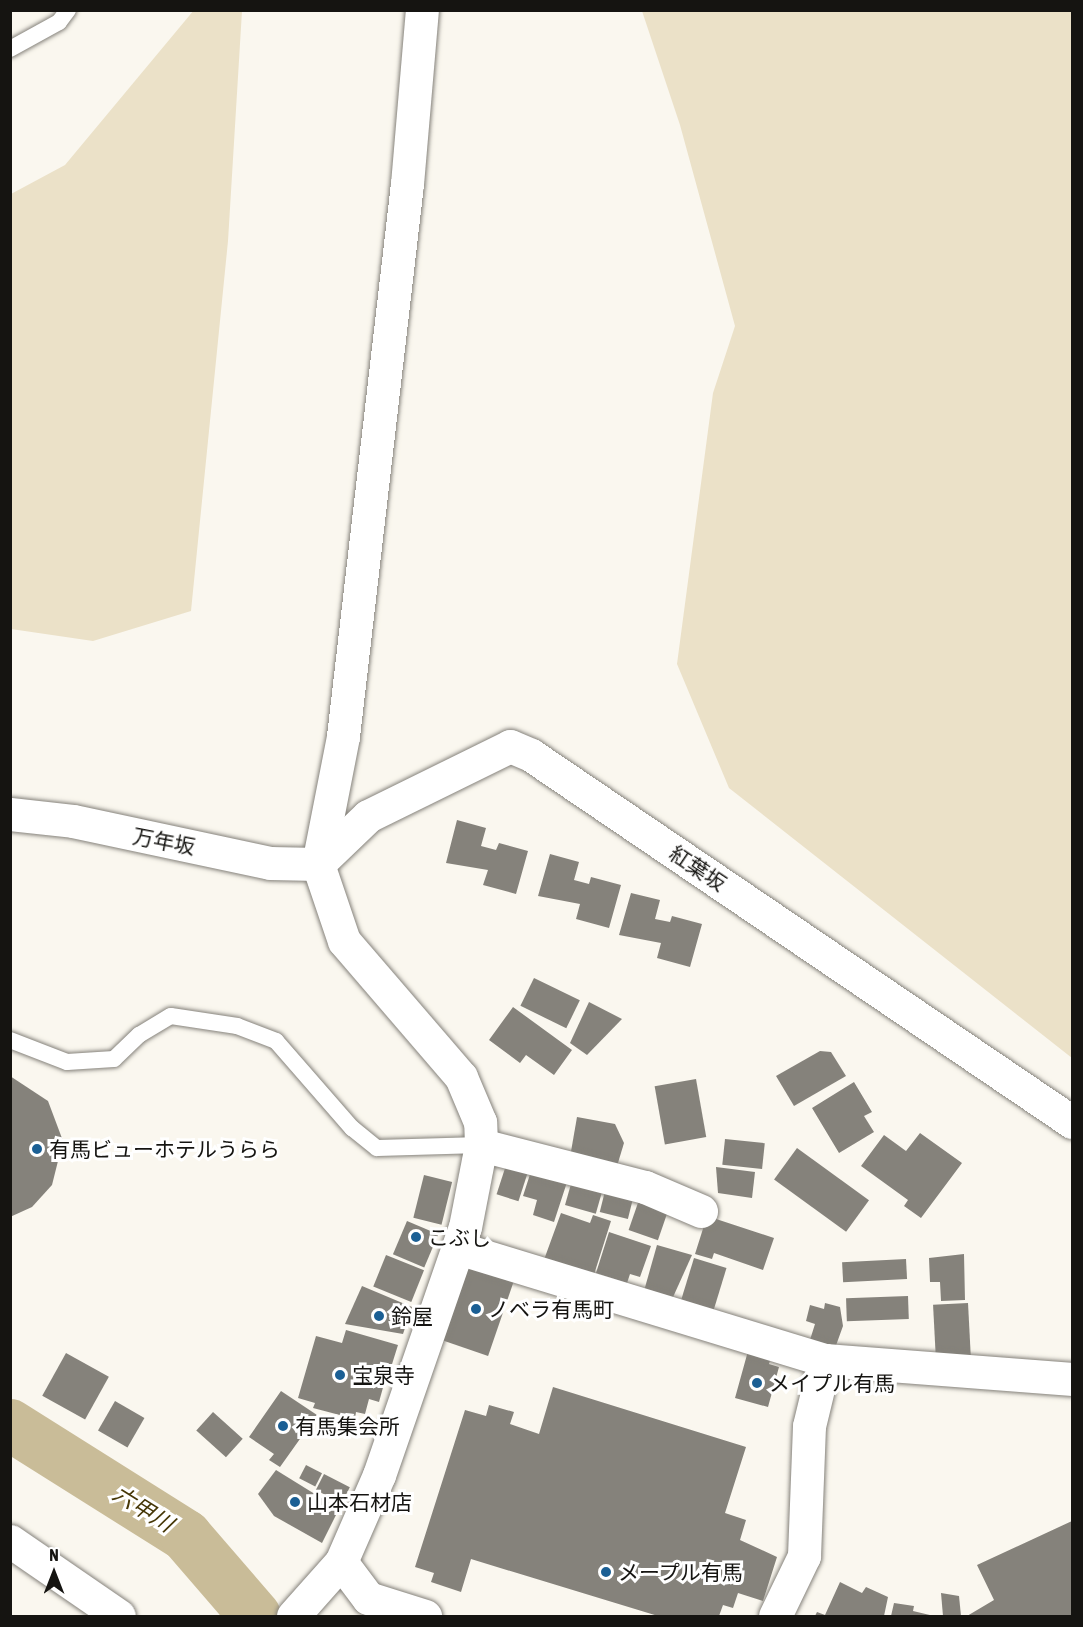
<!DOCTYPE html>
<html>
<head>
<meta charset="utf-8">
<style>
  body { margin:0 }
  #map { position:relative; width:1083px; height:1627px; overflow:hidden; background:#faf7ef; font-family:"Asap Condensed","Noto Sans JP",sans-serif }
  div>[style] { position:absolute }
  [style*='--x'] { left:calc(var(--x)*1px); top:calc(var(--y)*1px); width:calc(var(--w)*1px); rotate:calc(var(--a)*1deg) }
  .green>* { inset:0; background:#ebe1c8 }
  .river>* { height:52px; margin:-26px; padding:0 26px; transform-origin:26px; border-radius:26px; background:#c9bc98 }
  .building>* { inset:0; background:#85827b; transform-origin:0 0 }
  .roads { filter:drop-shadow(0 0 2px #85827b) drop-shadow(0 0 2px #85827b) }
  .service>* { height:16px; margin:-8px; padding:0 8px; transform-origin:8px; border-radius:8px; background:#fff }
  .minor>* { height:33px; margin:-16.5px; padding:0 16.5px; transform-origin:16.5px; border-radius:16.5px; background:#fff }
  .tertiary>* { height:33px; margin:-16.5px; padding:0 16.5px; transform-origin:16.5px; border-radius:16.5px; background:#fff }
  .dots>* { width:16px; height:16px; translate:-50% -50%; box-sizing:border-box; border:3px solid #fff; border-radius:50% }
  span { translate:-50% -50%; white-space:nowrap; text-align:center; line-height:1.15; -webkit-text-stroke:6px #fff; paint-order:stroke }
  .street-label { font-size:21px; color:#151411 }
  .poi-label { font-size:21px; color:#151411 }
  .left { translate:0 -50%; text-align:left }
  .water-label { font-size:22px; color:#463707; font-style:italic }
  .frame { position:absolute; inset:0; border:12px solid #151411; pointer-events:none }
  .north { position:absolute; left:24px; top:1543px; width:60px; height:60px; -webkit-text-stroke:4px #fff; paint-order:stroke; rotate:0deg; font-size:16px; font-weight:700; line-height:24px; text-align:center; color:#151411 }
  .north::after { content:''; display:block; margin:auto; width:21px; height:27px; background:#151411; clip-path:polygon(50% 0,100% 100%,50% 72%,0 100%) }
</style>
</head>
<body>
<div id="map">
  <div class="green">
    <i style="clip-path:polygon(194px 10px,242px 11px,228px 241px,191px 611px,93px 641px,11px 629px,11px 194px,65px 165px)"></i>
    <i style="clip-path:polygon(642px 11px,1072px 11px,1072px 1058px,729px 788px,677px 664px,713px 393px,735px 326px,680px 125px)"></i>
  </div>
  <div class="river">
    <i style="--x:10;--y:1425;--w:208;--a:32.2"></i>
    <i style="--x:186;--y:1536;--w:106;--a:49.2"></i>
  </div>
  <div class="building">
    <i style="clip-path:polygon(457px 820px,486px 828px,481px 846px,496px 850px,499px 843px,528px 851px,516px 894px,483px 885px,488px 870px,446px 863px)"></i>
    <i style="clip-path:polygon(550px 854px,579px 862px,574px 880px,589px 884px,591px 877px,621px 885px,609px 928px,576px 919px,580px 904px,538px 896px)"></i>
    <i style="clip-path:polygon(631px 893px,660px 900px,655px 919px,670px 922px,672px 916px,702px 924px,690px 967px,657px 958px,661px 943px,619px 935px)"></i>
    <i style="left:534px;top:978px;width:51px;height:31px;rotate:26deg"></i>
    <i style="clip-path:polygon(589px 1002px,622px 1019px,587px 1055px,570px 1043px)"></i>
    <i style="clip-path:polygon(513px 1007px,572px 1050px,554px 1075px,526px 1055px,520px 1063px,489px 1040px)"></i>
    <i style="clip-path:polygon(820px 1051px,831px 1052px,846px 1076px,794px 1106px,776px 1076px)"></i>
    <i style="clip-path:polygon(10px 1076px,48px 1101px,63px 1141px,52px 1185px,32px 1207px,10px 1217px)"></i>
    <i style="left:696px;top:1079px;width:59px;height:42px;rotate:80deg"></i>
    <i style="clip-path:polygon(854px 1082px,872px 1112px,864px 1116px,874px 1132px,839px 1153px,812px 1108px)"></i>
    <i style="clip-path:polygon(577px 1117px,615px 1124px,624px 1143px,614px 1176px,569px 1163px)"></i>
    <i style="clip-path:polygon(920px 1133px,962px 1163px,921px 1218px,904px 1206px,908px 1200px,861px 1166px,884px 1135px,906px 1151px)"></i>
    <i style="left:725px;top:1139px;width:40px;height:26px;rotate:6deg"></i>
    <i style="left:797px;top:1148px;width:89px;height:39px;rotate:36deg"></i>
    <i style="left:508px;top:1159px;width:23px;height:37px;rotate:18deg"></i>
    <i style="clip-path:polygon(534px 1162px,570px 1173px,554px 1222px,533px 1215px,537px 1200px,523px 1196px)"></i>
    <i style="clip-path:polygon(716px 1167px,755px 1172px,752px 1198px,718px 1193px)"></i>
    <i style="left:424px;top:1175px;width:29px;height:44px;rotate:14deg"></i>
    <i style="left:573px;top:1177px;width:32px;height:29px;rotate:16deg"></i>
    <i style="left:607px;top:1183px;width:29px;height:30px;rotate:14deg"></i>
    <i style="left:640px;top:1197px;width:31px;height:35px;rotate:19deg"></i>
    <i style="clip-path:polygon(561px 1213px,590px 1223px,593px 1215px,611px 1221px,591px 1284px,541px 1268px)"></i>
    <i style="clip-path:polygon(707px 1216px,774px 1238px,763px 1270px,714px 1253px,712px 1259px,695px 1254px)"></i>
    <i style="left:407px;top:1221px;width:34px;height:36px;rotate:23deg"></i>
    <i style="clip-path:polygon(609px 1232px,651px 1246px,640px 1277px,630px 1274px,627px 1283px,596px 1273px)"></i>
    <i style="clip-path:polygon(657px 1245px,692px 1255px,669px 1306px,642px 1298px)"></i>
    <i style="clip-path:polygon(964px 1254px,965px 1300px,941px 1301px,940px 1282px,930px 1282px,929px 1258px)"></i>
    <i style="left:386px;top:1255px;width:41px;height:34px;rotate:22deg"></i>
    <i style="left:694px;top:1258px;width:34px;height:45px;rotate:17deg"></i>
    <i style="left:906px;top:1259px;width:20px;height:64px;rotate:87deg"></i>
    <i style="left:464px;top:1263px;width:53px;height:80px;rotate:19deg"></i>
    <i style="clip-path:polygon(362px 1286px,412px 1307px,403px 1334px,345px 1324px)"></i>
    <i style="left:908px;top:1296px;width:23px;height:62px;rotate:88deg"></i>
    <i style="clip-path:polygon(825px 1303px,840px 1307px,843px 1326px,834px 1351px,809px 1343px,815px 1324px,806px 1321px,810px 1305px,824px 1309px)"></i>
    <i style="left:968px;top:1303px;width:52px;height:35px;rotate:87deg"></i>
    <i style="clip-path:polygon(346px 1330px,398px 1345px,388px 1377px,376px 1373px,374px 1381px,384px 1384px,379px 1402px,369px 1399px,365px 1414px,356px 1412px,355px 1419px,313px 1408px,315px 1403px,298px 1398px,316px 1336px,342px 1343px)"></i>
    <i style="clip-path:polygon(748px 1351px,771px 1357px,769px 1364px,779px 1367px,768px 1407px,735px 1398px)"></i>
    <i style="left:66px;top:1353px;width:49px;height:49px;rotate:29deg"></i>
    <i style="clip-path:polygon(553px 1387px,746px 1447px,725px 1513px,746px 1520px,740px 1540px,777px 1557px,763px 1601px,738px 1593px,733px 1608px,723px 1605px,719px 1616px,658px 1616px,471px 1559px,461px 1592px,431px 1582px,434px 1573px,415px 1567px,465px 1410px,486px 1416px,489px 1405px,514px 1412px,510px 1424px,539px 1434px)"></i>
    <i style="clip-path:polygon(281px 1391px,317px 1415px,280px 1467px,269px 1460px,274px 1454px,249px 1437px)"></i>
    <i style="left:115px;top:1401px;width:34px;height:34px;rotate:30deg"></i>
    <i style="left:213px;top:1412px;width:40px;height:25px;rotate:42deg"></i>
    <i style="left:306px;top:1465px;width:18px;height:15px;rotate:27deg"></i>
    <i style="clip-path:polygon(276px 1470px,339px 1509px,322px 1543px,274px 1516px,258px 1494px)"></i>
    <i style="left:324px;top:1474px;width:29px;height:18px;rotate:27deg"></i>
    <i style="clip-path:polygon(1072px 1521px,1072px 1616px,967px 1616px,994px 1600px,977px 1565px)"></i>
    <i style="clip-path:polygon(840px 1582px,862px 1593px,866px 1587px,888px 1597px,884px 1616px,815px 1616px,817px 1612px,825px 1615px)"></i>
    <i style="clip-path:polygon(941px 1593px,959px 1596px,961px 1616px,943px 1616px)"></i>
    <i style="clip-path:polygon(894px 1603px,914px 1606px,913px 1611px,934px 1616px,891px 1616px)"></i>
  </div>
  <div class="roads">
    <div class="service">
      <i style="--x:10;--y:49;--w:56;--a:-28.9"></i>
      <i style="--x:59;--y:22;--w:15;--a:-53"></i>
      <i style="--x:10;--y:1040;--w:61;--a:21.1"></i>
      <i style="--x:67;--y:1062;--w:47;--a:-3.7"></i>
      <i style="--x:114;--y:1059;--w:35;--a:-44"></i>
      <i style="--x:139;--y:1035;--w:37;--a:-31"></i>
      <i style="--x:171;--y:1016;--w:67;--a:8.6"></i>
      <i style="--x:237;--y:1026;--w:42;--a:21"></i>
      <i style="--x:276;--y:1041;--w:116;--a:48.9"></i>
      <i style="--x:352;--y:1128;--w:32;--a:39"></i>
      <i style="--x:377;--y:1148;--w:104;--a:-1.7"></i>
    </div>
    <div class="minor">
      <i style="--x:10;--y:814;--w:63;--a:6.3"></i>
      <i style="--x:73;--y:821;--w:201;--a:12"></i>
      <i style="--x:270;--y:863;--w:48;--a:1.2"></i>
      <i style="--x:318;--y:864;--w:69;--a:-43.8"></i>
      <i style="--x:368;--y:816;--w:158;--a:-26.2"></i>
      <i style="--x:510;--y:746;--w:23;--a:23"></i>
      <i style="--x:531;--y:755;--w:654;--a:34.15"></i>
      <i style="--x:481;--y:1145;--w:169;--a:14.4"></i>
      <i style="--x:645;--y:1187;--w:61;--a:23.2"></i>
      <i style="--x:458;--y:1248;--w:384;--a:17"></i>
      <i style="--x:825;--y:1360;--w:248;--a:4.4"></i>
      <i style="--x:341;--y:1562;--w:45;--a:53.1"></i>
      <i style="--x:368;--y:1598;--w:60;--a:17.5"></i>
      <i style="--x:775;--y:1616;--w:67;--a:-64.2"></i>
      <i style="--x:804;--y:1556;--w:130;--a:-87.8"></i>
      <i style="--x:809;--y:1426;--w:68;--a:-76.4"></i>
    </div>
    <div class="tertiary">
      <i style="--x:10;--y:1541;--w:132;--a:34.5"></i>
      <i style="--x:293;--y:1616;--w:72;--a:-48.4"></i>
      <i style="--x:341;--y:1562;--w:95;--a:-66.4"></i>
      <i style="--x:379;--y:1475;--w:262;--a:-70.9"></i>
      <i style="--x:465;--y:1227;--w:84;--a:-79"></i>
      <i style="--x:481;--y:1145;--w:23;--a:-92"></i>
      <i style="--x:480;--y:1122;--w:49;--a:-112.9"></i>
      <i style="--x:461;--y:1077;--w:179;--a:-130.7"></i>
      <i style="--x:344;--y:941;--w:81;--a:-108.7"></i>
      <i style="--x:318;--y:864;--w:130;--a:-78.9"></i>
      <i style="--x:343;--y:736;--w:556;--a:-83.39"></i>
      <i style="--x:407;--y:184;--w:175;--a:-85.1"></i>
    </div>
  </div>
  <div class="dots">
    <i style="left:37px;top:1149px;background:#1b5f94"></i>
    <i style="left:416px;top:1237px;background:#1b5f94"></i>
    <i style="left:476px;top:1309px;background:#1b5f94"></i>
    <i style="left:379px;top:1316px;background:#1b5f94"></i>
    <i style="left:340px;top:1375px;background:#1b5f94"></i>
    <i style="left:757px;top:1383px;background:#1b5f94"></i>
    <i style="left:283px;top:1426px;background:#1b5f94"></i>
    <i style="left:295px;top:1502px;background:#1b5f94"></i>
    <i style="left:606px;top:1572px;background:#1b5f94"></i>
  </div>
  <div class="street-label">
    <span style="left:164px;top:841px;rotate:11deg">万年坂</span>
    <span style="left:698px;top:868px;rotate:34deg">紅葉坂</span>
  </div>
  <div class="poi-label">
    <span class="left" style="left:49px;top:1149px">有馬ビューホテルうらら</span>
    <span class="left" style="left:428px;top:1237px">こぶし</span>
    <span class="left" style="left:488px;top:1309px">ノベラ有馬町</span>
    <span class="left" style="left:391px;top:1316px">鈴屋</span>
    <span class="left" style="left:352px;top:1375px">宝泉寺</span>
    <span class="left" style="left:769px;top:1383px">メイプル有馬</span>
    <span class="left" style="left:295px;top:1426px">有馬集会所</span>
    <span class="left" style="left:307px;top:1502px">山本石材店</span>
    <span class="left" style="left:618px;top:1572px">メープル有馬</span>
  </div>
  <div class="water-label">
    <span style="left:143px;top:1509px;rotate:32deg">六甲川</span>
  </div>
  <div class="frame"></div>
  <div class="north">N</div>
</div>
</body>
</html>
